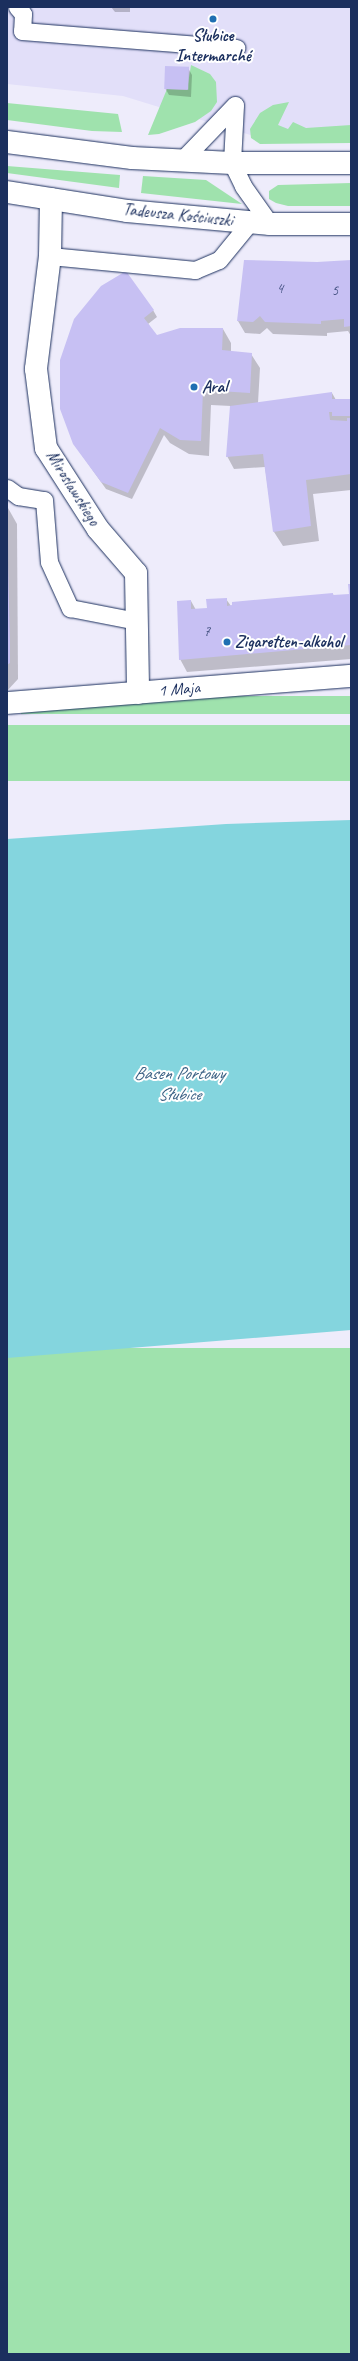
<!DOCTYPE html>
<html>
<head>
<meta charset="utf-8">
<style>
  body { margin:0 }
  #map { position:relative; width:358px; height:2361px; overflow:hidden; background:#eeecfb; font-family:Caveat,sans-serif }
  div>[style] { position:absolute }
  [style*='--x'] { left:calc(var(--x)*1px); top:calc(var(--y)*1px); width:calc(var(--w)*1px); rotate:calc(var(--a)*1deg) }
  .built>* { inset:0; background:#e2dff9 }
  .green>* { inset:0; background:#9fe2ad; transform-origin:0 0 }
  .water>* { inset:0; background:#84d5de }
  .shadow>* { inset:0; background:#0003 }
  .building>* { inset:0; background:#c7c0f3; transform-origin:0 0 }
  .roads { filter:drop-shadow(0 0 1px #1b2f5e) drop-shadow(0 0 1px #1b2f5e) }
  .service>* { height:17px; margin:-8.5px; padding:0 8.5px; transform-origin:8.5px; border-radius:8.5px; background:#fff }
  .minor>* { height:22px; margin:-11px; padding:0 11px; transform-origin:11px; border-radius:11px; background:#fff }
  .primary>* { height:22px; margin:-11px; padding:0 11px; transform-origin:11px; border-radius:11px; background:#fff }
  .dots>* { width:11px; height:11px; translate:-50% -50%; box-sizing:border-box; border:2px solid #fff; border-radius:50% }
  span { translate:-50% -50%; white-space:nowrap; text-align:center; line-height:1.15; -webkit-text-stroke:4px #fff; paint-order:stroke }
  .number-label { font-size:15px; color:#465383 }
  .number-label span { -webkit-text-stroke-width:0 }
  .poi-label { font-size:17px; color:#1b2f5e; font-weight:700 }
  .left { translate:0 -50%; text-align:left }
  .street-label { font-size:17px; color:#1b2f5e }
  .water-label { font-size:18px; color:#3a6184; font-style:italic }
  .frame { position:absolute; inset:0; border:8px solid #1b2f5e; pointer-events:none }
</style>
</head>
<body>
<div id="map">
  <div class="built">
    <i style="clip-path:polygon(7px 7px,351px 7px,351px 135px,257px 137px,123px 96px,7px 84px)"></i>
    <i style="clip-path:polygon(7px 473px,10px 642px,10px 663px,7px 665px)"></i>
  </div>
  <div class="green">
    <i style="clip-path:polygon(191px 65px,210px 74px,216px 82px,217px 102px,211px 111px,195px 122px,159px 134px,148px 135px,167px 89px,187px 90px)"></i>
    <i style="clip-path:polygon(289px 102px,278px 125px,288px 129px,293px 122px,306px 128px,351px 125px,351px 143px,260px 144px,251px 138px,250px 129px,260px 113px,273px 105px)"></i>
    <i style="clip-path:polygon(7px 103px,118px 114px,122px 132px,92px 131px,7px 120px)"></i>
    <i style="clip-path:polygon(7px 166px,120px 175px,119px 188px,7px 173px)"></i>
    <i style="clip-path:polygon(143px 176px,206px 180px,242px 204px,141px 193px)"></i>
    <i style="clip-path:polygon(351px 183px,351px 206px,288px 206px,276px 203px,269px 199px,269px 191px,278px 185px)"></i>
    <i style="left:351px;top:696px;width:18px;height:330px;rotate:90deg"></i>
    <i style="left:351px;top:725px;width:56px;height:345px;rotate:90deg"></i>
    <i style="left:351px;top:1348px;width:1006px;height:346px;rotate:90deg"></i>
  </div>
  <div class="water">
    <i style="clip-path:polygon(351px 820px,351px 1330px,7px 1358px,7px 839px,226px 824px)"></i>
  </div>
  <div class="shadow">
    <i style="clip-path:polygon(111px 7px,130px 7px,130px 12px,115px 12px)"></i>
    <i style="clip-path:polygon(188px 68px,192px 75px,191px 97px,169px 95px,165px 88px)"></i>
    <i style="clip-path:polygon(351px 261px,351px 336px,348px 331px,327px 333px,327px 336px,273px 334px,267px 328px,260px 334px,245px 333px,238px 321px,317px 263px)"></i>
    <i style="clip-path:polygon(153px 310px,157px 317px,148px 324px,157px 337px,223px 329px,231px 343px,231px 352px,251px 354px,260px 368px,258px 403px,332px 393px,336px 400px,351px 400px,351px 490px,313px 494px,319px 541px,283px 546px,274px 532px,265px 467px,234px 469px,227px 456px,231px 406px,211px 405px,209px 456px,189px 454px,170px 443px,164px 435px,132px 499px,106px 489px,79px 451px,61px 360px)"></i>
    <i style="clip-path:polygon(8px 508px,17px 524px,18px 679px,7px 691px)"></i>
    <i style="clip-path:polygon(351px 585px,351px 659px,187px 672px,180px 659px,191px 601px,196px 610px,208px 609px,226px 599px,231px 606px,333px 594px,334px 596px,350px 595px)"></i>
  </div>
  <div class="building">
    <i style="left:165px;top:66px;width:24px;height:23px;rotate:2deg"></i>
    <i style="clip-path:polygon(244px 260px,317px 262px,351px 260px,351px 326px,344px 327px,344px 319px,321px 321px,321px 324px,265px 322px,260px 316px,253px 322px,237px 321px)"></i>
    <i style="clip-path:polygon(126px 271px,154px 310px,144px 318px,157px 335px,180px 328px,223px 328px,222px 350px,252px 353px,250px 393px,203px 390px,201px 441px,180px 440px,160px 428px,128px 493px,101px 482px,73px 444px,60px 409px,60px 360px,74px 319px,101px 286px)"></i>
    <i style="clip-path:polygon(332px 392px,332px 399px,351px 399px,351px 416px,332px 416px,332px 412px,329px 412px,330px 420px,347px 421px,347px 418px,351px 418px,351px 474px,306px 480px,311px 526px,273px 532px,263px 454px,226px 457px,230px 406px)"></i>
    <i style="clip-path:polygon(7px 526px,10px 642px,10px 663px,7px 665px)"></i>
    <i style="clip-path:polygon(348px 584px,351px 584px,351px 645px,179px 660px,177px 601px,191px 600px,191px 609px,207px 608px,206px 599px,227px 598px,227px 606px,232px 605px,232px 602px,333px 593px,333px 595px,349px 594px)"></i>
  </div>
  <div class="roads">
    <div class="service">
      <i style="--x:17;--y:7;--w:9;--a:49"></i>
      <i style="--x:23;--y:14;--w:17;--a:93"></i>
      <i style="--x:22;--y:31;--w:215;--a:4.5"></i>
      <i style="--x:235;--y:105;--w:58;--a:93"></i>
      <i style="--x:232;--y:163;--w:25;--a:64"></i>
      <i style="--x:243;--y:186;--w:47;--a:54.6"></i>
      <i style="--x:182;--y:160;--w:76;--a:-46.1"></i>
      <i style="--x:50;--y:256;--w:146;--a:5.5"></i>
      <i style="--x:195;--y:270;--w:26;--a:-23"></i>
      <i style="--x:219;--y:260;--w:49;--a:-50.8"></i>
      <i style="--x:7;--y:488;--w:14;--a:36"></i>
      <i style="--x:18;--y:496;--w:26;--a:9"></i>
      <i style="--x:44;--y:500;--w:62;--a:85.4"></i>
      <i style="--x:49;--y:562;--w:51;--a:65.5"></i>
      <i style="--x:70;--y:608;--w:68;--a:11"></i>
    </div>
    <div class="minor">
      <i style="--x:51;--y:199;--w:57;--a:91"></i>
      <i style="--x:50;--y:256;--w:114;--a:97.1"></i>
      <i style="--x:36;--y:369;--w:80;--a:82.8"></i>
      <i style="--x:46;--y:448;--w:96;--a:57.3"></i>
      <i style="--x:98;--y:529;--w:58;--a:49.2"></i>
      <i style="--x:136;--y:573;--w:120;--a:89"></i>
    </div>
    <div class="primary">
      <i style="--x:7;--y:142;--w:126;--a:7.3"></i>
      <i style="--x:132;--y:158;--w:100;--a:2.9"></i>
      <i style="--x:232;--y:163;--w:119;--a:0"></i>
      <i style="--x:7;--y:192;--w:121;--a:9"></i>
      <i style="--x:127;--y:211;--w:144;--a:5.2"></i>
      <i style="--x:270;--y:224;--w:81;--a:0"></i>
      <i style="--x:7;--y:703;--w:345;--a:-4.5"></i>
    </div>
  </div>
  <div class="dots">
    <i style="left:213px;top:19px;background:#1f6fb2"></i>
    <i style="left:194px;top:387px;background:#1f6fb2"></i>
    <i style="left:227px;top:642px;background:#1f6fb2"></i>
  </div>
  <div class="number-label">
    <span style="left:280px;top:289px">4</span>
    <span style="left:335px;top:291px">5</span>
    <span style="left:207px;top:632px">7</span>
  </div>
  <div class="poi-label">
    <span style="left:213px;top:46px">Słubice<br>Intermarché</span>
    <span class="left" style="left:202px;top:387px">Aral</span>
    <span class="left" style="left:235px;top:642px">Zigaretten-alkohol</span>
  </div>
  <div class="street-label">
    <span style="left:178px;top:215px;rotate:6deg">Tadeusza Kościuszki</span>
    <span style="left:73px;top:488px;rotate:58deg">Miroslawskiego</span>
    <span style="left:179px;top:689px;rotate:-5deg">1 Maja</span>
  </div>
  <div class="water-label">
    <span style="left:179px;top:1084px">Basen Portowy<br>Słubice</span>
  </div>
  <div class="frame"></div>
</div>
</body>
</html>
